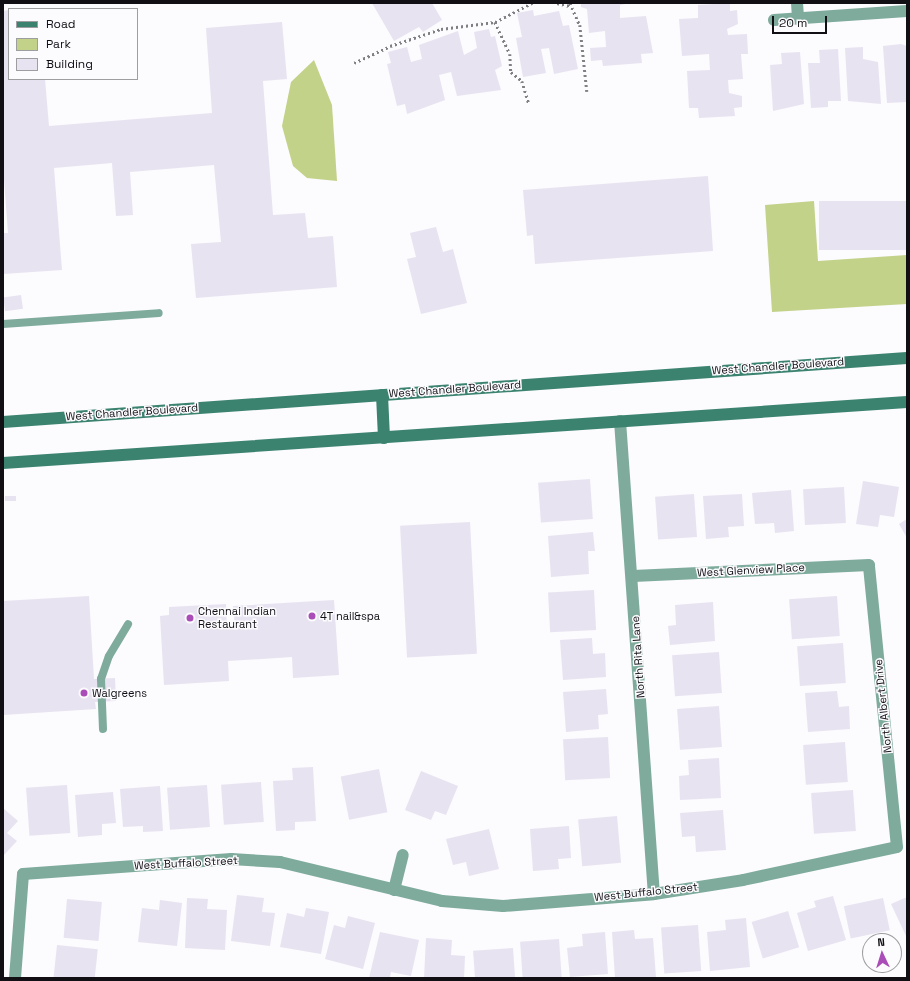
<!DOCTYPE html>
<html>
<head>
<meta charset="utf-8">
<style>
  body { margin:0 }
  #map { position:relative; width:910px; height:981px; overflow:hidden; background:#fcfbfe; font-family:"Space Grotesk",sans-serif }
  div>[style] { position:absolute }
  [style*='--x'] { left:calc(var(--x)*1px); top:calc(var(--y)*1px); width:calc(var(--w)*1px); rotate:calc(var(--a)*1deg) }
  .green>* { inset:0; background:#c2d289 }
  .building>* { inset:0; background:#e8e3f1; transform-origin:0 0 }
  .path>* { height:2.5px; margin-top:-1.25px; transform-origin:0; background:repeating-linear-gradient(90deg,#807f83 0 2px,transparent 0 5px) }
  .lane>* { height:8px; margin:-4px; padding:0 4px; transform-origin:4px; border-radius:4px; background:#7eab9c }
  .street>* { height:12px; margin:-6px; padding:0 6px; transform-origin:6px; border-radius:6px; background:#7eab9c }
  .secondary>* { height:12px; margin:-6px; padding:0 6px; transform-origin:6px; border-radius:6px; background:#3b836f }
  .dots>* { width:11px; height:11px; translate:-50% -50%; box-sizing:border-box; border:2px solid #fcfbfe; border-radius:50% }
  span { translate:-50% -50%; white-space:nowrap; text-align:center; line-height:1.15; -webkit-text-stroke:3px #fcfbfe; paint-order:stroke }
  .street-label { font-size:11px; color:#110f14 }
  .poi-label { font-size:11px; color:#110f14 }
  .left { translate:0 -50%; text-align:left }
  .frame { position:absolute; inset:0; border:4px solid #110f14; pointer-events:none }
  .legend { position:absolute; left:8px; top:8px; width:130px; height:72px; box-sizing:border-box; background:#fcfbfe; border:1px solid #9e9da0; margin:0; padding:5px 7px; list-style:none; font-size:12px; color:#110f14 }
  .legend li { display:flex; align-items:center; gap:8px; height:20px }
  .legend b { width:20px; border:1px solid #9e9da0 }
  .north { position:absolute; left:862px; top:933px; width:40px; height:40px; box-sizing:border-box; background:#fcfbfe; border:1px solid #9e9da0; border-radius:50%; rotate:356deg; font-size:11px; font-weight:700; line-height:16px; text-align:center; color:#110f14 }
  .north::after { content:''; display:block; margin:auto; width:14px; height:18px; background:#aa4db8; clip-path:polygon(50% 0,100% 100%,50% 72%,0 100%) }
  .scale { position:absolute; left:772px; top:16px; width:55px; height:18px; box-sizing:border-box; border:2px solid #110f14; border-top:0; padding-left:5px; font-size:12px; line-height:14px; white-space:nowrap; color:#110f14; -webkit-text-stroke:3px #fcfbfe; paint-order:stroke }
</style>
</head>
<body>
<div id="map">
  <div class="green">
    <i style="clip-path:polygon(314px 60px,332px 105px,337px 181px,307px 178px,293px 166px,282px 126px,291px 82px)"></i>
    <i style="clip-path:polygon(814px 201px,818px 261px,907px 255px,907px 304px,772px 312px,765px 205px)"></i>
  </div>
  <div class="building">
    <i style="clip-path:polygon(372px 3px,432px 3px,442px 20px,423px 32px,419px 27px,394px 41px)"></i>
    <i style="clip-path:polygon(581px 3px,631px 3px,620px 5px,620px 18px,646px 16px,653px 53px,641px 54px,642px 63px,603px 66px,602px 60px,591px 61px,590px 48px,606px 47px,605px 31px,589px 33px,587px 9px,581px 7px)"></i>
    <i style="clip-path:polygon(730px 3px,730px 11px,737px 10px,738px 24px,727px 29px,728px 35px,747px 34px,748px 54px,741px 54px,743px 79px,728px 80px,729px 93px,742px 96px,742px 107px,734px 108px,735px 116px,699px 118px,698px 108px,689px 108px,687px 71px,710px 70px,709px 54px,682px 56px,679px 19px,698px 18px,698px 5px)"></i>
    <i style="clip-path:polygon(9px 10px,9px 79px,45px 79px,49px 126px,212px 113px,206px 28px,282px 22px,287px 79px,263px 81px,273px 215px,305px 213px,308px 238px,333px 236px,337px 287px,196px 298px,191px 244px,221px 242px,214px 165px,130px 172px,133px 215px,116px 216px,112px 163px,54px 168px,62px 270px,3px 274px,3px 233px,8px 233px,3px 166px,3px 11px)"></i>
    <i style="clip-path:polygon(533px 10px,534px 16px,559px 11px,563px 26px,569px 25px,578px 69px,554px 74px,549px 48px,541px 49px,546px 73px,523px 77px,516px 38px,522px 37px,517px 13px)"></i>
    <i style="clip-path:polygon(489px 29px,491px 37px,495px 36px,502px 66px,495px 70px,501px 90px,457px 96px,451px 72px,439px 75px,445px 100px,407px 114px,405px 104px,397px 106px,387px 64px,391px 63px,388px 52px,407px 47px,411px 62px,422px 59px,419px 45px,458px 31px,464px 55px,477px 48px,474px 32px)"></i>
    <i style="clip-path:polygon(901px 44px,907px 46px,907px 102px,887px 103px,883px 46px)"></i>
    <i style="clip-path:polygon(863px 47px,863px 59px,878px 62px,881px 104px,848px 101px,845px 48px)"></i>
    <i style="clip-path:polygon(838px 49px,841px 101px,828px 101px,828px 107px,811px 108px,808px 63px,820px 63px,819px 50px)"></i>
    <i style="clip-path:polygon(800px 52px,804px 104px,773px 111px,770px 65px,782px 64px,781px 53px)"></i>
    <i style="clip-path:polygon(708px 176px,713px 251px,535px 264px,533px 235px,527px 236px,523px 190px)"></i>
    <i style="left:907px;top:201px;width:49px;height:88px;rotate:90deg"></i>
    <i style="clip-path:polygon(436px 227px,443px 252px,453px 249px,467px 303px,421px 314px,407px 259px,416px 257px,410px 233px)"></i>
    <i style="left:21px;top:295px;width:14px;height:18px;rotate:82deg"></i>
    <i style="left:590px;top:479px;width:40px;height:52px;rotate:86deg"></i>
    <i style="clip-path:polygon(863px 481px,899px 487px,894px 517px,880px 515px,878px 527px,856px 524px)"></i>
    <i style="left:844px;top:487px;width:36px;height:41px;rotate:87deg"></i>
    <i style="clip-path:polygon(791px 490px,794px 531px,775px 533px,774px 523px,755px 524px,752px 493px)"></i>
    <i style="left:694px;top:494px;width:43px;height:39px;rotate:86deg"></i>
    <i style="clip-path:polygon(742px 494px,744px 526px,728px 527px,729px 537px,706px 539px,703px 496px)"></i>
    <i style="left:5px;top:496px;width:11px;height:5px"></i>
    <i style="clip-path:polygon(907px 519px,907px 538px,899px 524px)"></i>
    <i style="left:470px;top:522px;width:132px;height:70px;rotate:87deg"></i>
    <i style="clip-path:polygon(593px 532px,595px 551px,588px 551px,589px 574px,551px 577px,548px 536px)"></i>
    <i style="left:594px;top:590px;width:40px;height:46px;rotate:87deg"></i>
    <i style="clip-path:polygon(89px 596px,94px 679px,115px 678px,116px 701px,95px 702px,96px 709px,3px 715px,3px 601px)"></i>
    <i style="left:837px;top:596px;width:40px;height:48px;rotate:86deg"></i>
    <i style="clip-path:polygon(334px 600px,339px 675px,293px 678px,292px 657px,228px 661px,229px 681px,164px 685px,160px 616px,169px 615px,169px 607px,226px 604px,227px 629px,235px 628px,233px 606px)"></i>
    <i style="clip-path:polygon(713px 602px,715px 641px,670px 645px,668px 626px,676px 625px,675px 605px)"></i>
    <i style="clip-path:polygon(592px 638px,593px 654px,605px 653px,606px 677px,563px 680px,560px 640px)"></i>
    <i style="left:843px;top:643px;width:40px;height:46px;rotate:86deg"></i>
    <i style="left:719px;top:652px;width:41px;height:47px;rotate:86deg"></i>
    <i style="clip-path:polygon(606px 689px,608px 714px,598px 715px,599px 729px,566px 732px,563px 692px)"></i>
    <i style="clip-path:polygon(837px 691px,839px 707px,849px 706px,850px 729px,808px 732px,805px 693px)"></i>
    <i style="left:719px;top:706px;width:41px;height:42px;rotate:86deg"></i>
    <i style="left:608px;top:737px;width:41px;height:45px;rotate:87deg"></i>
    <i style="left:845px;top:742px;width:40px;height:42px;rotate:86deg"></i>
    <i style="clip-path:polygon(719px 758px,721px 798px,680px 800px,679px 776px,689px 775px,688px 760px)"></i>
    <i style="clip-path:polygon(313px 767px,316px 821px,295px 822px,295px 830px,276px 831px,273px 781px,293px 780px,292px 768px)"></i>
    <i style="left:379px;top:769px;width:44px;height:39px;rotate:79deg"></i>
    <i style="clip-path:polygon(421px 771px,458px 786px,446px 815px,435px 811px,431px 820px,405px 810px)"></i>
    <i style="left:261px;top:782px;width:40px;height:40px;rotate:86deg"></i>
    <i style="left:67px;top:785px;width:48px;height:41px;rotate:86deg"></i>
    <i style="left:207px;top:785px;width:42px;height:40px;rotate:86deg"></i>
    <i style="clip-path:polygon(160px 786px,163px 831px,143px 832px,143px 826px,123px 827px,120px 789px)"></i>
    <i style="left:853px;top:790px;width:41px;height:42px;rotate:86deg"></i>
    <i style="clip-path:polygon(113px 792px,116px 823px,102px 824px,102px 835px,78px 837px,75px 795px)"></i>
    <i style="clip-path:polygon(3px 808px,18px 821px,7px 833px,17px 841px,3px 856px)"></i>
    <i style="clip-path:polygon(723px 810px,726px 850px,696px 852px,695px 836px,682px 837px,680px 813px)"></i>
    <i style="left:617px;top:816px;width:47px;height:39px;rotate:85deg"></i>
    <i style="clip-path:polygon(569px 826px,571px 858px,558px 859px,559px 869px,533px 871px,530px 829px)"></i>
    <i style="clip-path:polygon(489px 829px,499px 869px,469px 876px,466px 862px,453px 865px,446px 839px)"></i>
    <i style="clip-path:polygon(237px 895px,264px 898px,262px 912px,275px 913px,270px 946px,231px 941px)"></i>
    <i style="clip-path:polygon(833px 896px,846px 940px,808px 951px,797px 913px,816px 907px,814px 901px)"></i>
    <i style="clip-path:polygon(907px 897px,907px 938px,891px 904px)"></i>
    <i style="clip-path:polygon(187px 898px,208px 899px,207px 909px,227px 910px,225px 950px,185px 948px)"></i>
    <i style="left:883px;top:898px;width:33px;height:40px;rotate:78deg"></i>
    <i style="left:67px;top:899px;width:35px;height:39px;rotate:5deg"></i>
    <i style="clip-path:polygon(160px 900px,182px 903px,177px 946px,138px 942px,142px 908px,159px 910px)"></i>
    <i style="clip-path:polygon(306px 908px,329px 912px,321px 954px,280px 947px,287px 913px,304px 917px)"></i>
    <i style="left:788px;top:911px;width:38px;height:38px;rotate:73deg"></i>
    <i style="clip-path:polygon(348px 916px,375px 923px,363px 969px,325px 959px,334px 925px,345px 928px)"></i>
    <i style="clip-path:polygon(746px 918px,750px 967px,710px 971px,707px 932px,726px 930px,725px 920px)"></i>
    <i style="left:698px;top:925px;width:46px;height:37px;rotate:86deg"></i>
    <i style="clip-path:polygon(634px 930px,635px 939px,653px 938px,656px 977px,615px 978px,612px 932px)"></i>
    <i style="clip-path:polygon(380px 932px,419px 940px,411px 976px,391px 972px,390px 978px,369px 978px)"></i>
    <i style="clip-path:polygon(605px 932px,608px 974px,570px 977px,567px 948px,583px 946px,582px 934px)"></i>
    <i style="clip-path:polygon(426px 938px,452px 940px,451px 955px,465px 956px,464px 978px,424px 978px)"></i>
    <i style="left:559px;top:939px;width:39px;height:39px;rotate:86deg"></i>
    <i style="left:57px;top:945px;width:41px;height:33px;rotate:6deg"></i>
    <i style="left:513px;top:948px;width:30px;height:40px;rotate:86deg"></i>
  </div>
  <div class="path">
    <i style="--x:557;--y:3;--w:13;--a:13"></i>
    <i style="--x:570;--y:3;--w:24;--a:66"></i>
    <i style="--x:580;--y:25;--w:67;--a:84"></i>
    <i style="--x:495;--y:22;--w:35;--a:65"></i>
    <i style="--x:510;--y:54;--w:18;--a:87"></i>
    <i style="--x:511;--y:72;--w:14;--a:39"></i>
    <i style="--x:522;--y:81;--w:24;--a:73"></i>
    <i style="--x:354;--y:63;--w:40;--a:-25"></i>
    <i style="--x:390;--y:46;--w:54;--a:-18.4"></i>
    <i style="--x:441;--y:29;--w:54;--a:-7.4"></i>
    <i style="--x:495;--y:22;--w:42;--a:-27.2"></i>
  </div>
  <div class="lane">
    <i style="--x:3;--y:324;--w:156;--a:-4"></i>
    <i style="--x:103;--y:729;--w:50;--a:-92.3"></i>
    <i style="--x:101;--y:679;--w:24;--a:-71"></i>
    <i style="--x:109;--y:656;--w:37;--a:-59"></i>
  </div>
  <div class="street">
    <i style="--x:797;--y:3;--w:16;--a:86"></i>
    <i style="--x:774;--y:20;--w:133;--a:-3.9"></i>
    <i style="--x:620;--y:421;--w:474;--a:85.9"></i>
    <i style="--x:394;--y:890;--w:36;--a:-76"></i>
    <i style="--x:15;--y:978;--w:104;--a:-85.6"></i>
    <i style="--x:23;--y:874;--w:209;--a:-4.1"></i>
    <i style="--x:231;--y:859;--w:49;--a:3.5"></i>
    <i style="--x:280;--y:862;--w:167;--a:13.5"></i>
    <i style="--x:442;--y:901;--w:61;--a:4.7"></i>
    <i style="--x:503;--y:906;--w:151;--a:-4.5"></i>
    <i style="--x:654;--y:894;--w:90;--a:-8.9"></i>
    <i style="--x:743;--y:880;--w:157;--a:-12.1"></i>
    <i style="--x:897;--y:847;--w:283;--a:-95.7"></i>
    <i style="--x:869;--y:565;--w:236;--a:177.3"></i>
  </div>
  <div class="secondary">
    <i style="--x:382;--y:395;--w:43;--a:87.3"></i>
    <i style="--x:3;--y:422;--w:906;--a:-4.05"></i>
    <i style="--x:3;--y:463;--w:906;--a:-3.86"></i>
  </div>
  <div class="dots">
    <i style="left:312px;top:616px;background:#aa4db8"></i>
    <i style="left:190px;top:618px;background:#aa4db8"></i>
    <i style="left:84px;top:693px;background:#aa4db8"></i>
  </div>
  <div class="street-label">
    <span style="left:778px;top:366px;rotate:-4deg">West Chandler Boulevard</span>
    <span style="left:455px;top:389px;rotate:-4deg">West Chandler Boulevard</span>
    <span style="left:132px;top:412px;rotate:-4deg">West Chandler Boulevard</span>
    <span style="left:751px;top:570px;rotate:-3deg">West Glenview Place</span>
    <span style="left:638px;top:657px;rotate:-94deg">North Rita Lane</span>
    <span style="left:883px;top:706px;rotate:-96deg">North Albert Drive</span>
    <span style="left:186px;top:863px;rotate:-3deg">West Buffalo Street</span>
    <span style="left:646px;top:892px;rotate:-6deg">West Buffalo Street</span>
  </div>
  <div class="poi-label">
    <span class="left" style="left:198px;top:618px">Chennai Indian<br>Restaurant</span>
    <span class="left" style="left:320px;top:616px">4T nail&amp;spa</span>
    <span class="left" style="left:92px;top:693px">Walgreens</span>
  </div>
  <div class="frame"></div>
  <ul class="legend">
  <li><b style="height:5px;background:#3b836f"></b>Road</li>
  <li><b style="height:11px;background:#c2d289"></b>Park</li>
  <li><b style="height:11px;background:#e8e3f1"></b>Building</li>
  </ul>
  <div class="north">N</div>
  <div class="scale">20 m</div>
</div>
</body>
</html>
